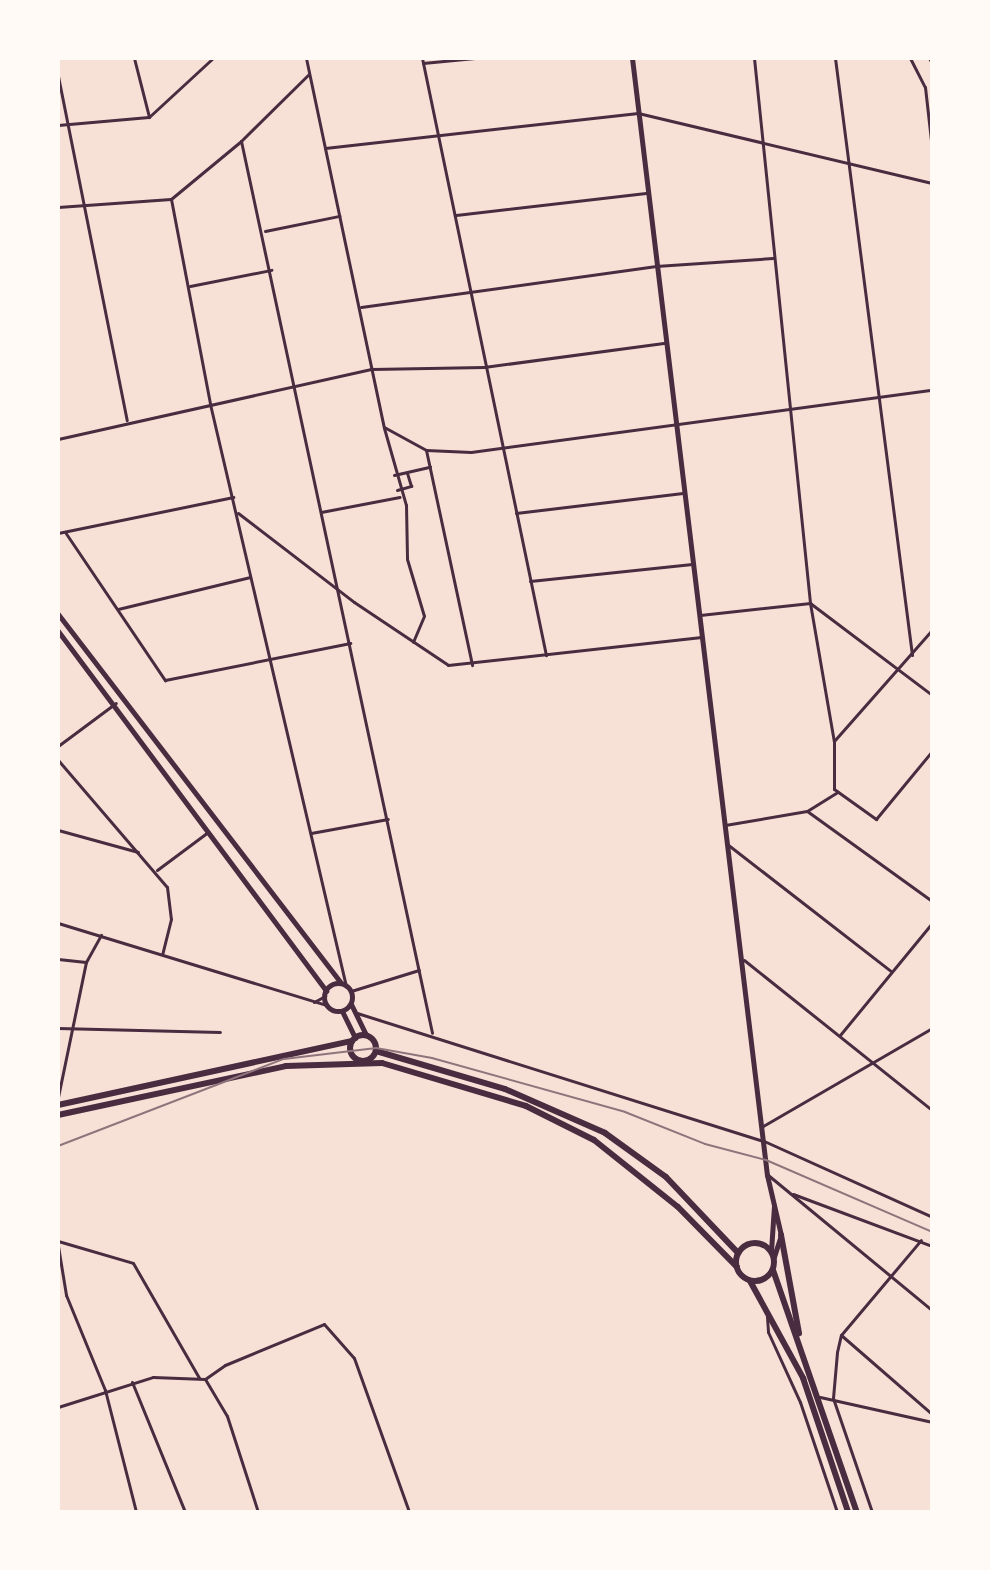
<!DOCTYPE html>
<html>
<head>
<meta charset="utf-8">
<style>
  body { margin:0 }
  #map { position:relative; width:990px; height:1570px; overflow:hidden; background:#f7e1d7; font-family:"Roboto Condensed",sans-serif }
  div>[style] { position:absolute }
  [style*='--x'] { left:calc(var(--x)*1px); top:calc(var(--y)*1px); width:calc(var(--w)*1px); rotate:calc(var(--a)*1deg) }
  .minor>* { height:3px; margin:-1.5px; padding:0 1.5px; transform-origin:1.5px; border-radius:1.5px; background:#4a2c40 }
  .secondary>* { height:5px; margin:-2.5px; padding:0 2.5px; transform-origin:2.5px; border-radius:2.5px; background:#4a2c40 }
  .secondary>.ring { margin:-2.5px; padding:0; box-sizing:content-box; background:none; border:5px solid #4a2c40; border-radius:50% }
  .primary>* { height:5px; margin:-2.5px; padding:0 2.5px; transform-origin:2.5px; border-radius:2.5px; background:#4a2c40 }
  .trunk>* { height:6px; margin:-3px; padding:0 3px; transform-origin:3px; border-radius:3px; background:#4a2c40 }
  .trunk>.ring { margin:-3px; padding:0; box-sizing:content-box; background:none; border:6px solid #4a2c40; border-radius:50% }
  .rail>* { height:2px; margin:-1px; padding:0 1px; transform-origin:1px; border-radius:1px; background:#8f747c }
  span { translate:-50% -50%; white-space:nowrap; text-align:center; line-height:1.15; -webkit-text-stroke:6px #fffaf5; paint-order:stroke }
  .frame { position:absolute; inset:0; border:60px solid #fffaf5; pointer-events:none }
</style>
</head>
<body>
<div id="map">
  <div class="minor">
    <i style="--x:134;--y:58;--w:61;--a:75.7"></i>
    <i style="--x:306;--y:58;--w:377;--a:78.1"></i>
    <i style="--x:384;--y:427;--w:48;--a:28.7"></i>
    <i style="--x:426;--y:450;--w:45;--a:2.5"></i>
    <i style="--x:471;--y:452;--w:465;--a:-7.7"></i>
    <i style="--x:422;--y:58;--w:610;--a:78.27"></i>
    <i style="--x:754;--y:58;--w:548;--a:84.13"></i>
    <i style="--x:810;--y:603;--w:141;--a:80.2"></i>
    <i style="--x:834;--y:742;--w:47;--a:90"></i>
    <i style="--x:834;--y:789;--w:52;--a:35.5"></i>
    <i style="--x:876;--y:819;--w:88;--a:-50.5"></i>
    <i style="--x:835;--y:58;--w:602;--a:82.65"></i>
    <i style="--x:910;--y:58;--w:33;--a:63"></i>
    <i style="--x:925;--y:87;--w:62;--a:83.6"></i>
    <i style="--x:929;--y:58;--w:6;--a:59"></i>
    <i style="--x:423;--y:63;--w:52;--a:-5.5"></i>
    <i style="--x:58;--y:76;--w:351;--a:78.7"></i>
    <i style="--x:58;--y:125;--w:91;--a:-5"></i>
    <i style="--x:149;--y:117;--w:87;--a:-42.7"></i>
    <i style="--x:241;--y:141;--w:912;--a:77.91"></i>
    <i style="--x:325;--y:148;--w:315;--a:-6.4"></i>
    <i style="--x:638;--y:113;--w:302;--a:13.4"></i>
    <i style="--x:171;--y:199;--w:209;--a:79.2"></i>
    <i style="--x:210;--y:404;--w:598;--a:76.85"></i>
    <i style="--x:58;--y:207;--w:113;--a:-4"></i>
    <i style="--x:171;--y:199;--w:91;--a:-39.6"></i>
    <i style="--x:241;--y:141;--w:95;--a:-44.6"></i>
    <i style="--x:456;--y:215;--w:191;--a:-6.6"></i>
    <i style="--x:265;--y:231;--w:76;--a:-11.5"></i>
    <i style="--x:190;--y:286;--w:83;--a:-11.2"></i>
    <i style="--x:361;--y:307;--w:298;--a:-7.9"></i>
    <i style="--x:656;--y:266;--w:117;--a:-3.9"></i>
    <i style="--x:384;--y:428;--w:80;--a:74.1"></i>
    <i style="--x:406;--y:505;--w:54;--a:88.9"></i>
    <i style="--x:407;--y:559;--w:59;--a:73.4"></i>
    <i style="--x:424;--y:616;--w:28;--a:113"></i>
    <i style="--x:58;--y:439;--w:322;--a:-12.6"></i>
    <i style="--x:372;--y:369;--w:112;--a:-1"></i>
    <i style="--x:484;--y:367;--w:183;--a:-7.6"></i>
    <i style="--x:426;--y:450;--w:220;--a:77.9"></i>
    <i style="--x:394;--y:475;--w:37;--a:-13"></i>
    <i style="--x:397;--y:490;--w:15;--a:-16"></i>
    <i style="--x:411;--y:486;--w:14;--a:-107"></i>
    <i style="--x:321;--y:512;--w:80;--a:-10.8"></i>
    <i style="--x:238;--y:513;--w:146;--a:37.5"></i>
    <i style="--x:354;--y:602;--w:113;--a:33.8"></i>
    <i style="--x:448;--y:665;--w:255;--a:-6.3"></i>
    <i style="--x:516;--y:513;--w:168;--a:-6.8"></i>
    <i style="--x:65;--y:532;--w:179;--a:56"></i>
    <i style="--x:165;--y:680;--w:189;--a:-11.3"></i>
    <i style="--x:58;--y:533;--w:179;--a:-11.6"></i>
    <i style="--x:530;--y:581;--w:163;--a:-6"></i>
    <i style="--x:118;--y:609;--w:136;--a:-13.6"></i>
    <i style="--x:700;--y:615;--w:111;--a:-6.2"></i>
    <i style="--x:810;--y:603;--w:153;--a:37"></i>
    <i style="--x:834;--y:741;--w:148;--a:-48.6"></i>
    <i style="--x:58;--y:746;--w:72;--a:-36.6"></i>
    <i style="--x:58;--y:760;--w:167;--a:49.4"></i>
    <i style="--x:167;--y:887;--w:32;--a:83"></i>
    <i style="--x:171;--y:919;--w:36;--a:104"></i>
    <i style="--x:807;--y:811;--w:154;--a:35.8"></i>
    <i style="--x:725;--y:825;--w:83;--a:-9.7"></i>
    <i style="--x:807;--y:811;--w:36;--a:-32"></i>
    <i style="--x:58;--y:830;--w:83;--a:15.4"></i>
    <i style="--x:311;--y:833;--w:78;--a:-10.3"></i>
    <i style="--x:727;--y:844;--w:207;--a:37.8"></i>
    <i style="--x:157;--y:870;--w:64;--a:-36.7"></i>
    <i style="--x:58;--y:923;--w:281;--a:17"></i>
    <i style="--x:58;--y:959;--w:28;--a:6"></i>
    <i style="--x:744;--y:960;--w:241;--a:38.6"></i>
    <i style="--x:351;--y:991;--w:71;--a:-17.2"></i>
    <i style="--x:314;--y:1002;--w:13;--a:-29"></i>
    <i style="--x:357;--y:1013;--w:427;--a:17.5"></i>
    <i style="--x:764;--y:1141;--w:184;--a:24.3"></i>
    <i style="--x:58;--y:1028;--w:162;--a:1.4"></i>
    <i style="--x:840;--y:1035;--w:145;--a:-50.6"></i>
    <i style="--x:58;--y:1097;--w:138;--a:-78.3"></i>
    <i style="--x:86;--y:962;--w:31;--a:-61"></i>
    <i style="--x:763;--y:1126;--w:195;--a:-30.1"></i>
    <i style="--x:768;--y:1175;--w:212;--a:39.5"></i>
    <i style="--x:793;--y:1194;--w:148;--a:20.5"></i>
    <i style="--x:58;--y:1241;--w:78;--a:16.3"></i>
    <i style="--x:133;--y:1263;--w:133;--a:60.1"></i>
    <i style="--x:58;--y:1246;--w:50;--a:80.7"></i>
    <i style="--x:66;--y:1295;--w:103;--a:67.7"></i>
    <i style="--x:105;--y:1390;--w:126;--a:75.7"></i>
    <i style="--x:767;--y:1317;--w:15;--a:86"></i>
    <i style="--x:768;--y:1332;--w:77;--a:65.4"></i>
    <i style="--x:800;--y:1402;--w:116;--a:71.4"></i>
    <i style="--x:841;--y:1335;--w:121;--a:41"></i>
    <i style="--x:205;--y:1379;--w:43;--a:59.3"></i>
    <i style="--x:227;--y:1416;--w:101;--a:72.1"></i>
    <i style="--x:132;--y:1382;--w:140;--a:67.8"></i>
    <i style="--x:820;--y:1397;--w:115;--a:12.6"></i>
    <i style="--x:58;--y:1407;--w:100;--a:-17.5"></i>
    <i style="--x:153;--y:1377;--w:52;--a:2.2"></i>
    <i style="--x:205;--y:1379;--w:24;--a:-35"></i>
    <i style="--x:225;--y:1365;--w:107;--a:-22.5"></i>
    <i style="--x:324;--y:1324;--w:45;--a:48.6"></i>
    <i style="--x:354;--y:1358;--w:164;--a:70.3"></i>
    <i style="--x:872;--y:1512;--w:120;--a:-108.9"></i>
    <i style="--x:833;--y:1398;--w:46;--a:-85"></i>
    <i style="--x:837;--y:1352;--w:17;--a:-77"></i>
    <i style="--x:841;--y:1335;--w:124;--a:-49.9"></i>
  </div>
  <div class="secondary">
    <i style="--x:58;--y:614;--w:465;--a:52.5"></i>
    <i style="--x:58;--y:631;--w:449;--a:53.3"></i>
    <i class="ring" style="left:324px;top:983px;width:23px;height:23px"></i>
    <i style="--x:351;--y:1004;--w:34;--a:64"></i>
    <i style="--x:342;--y:1011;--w:30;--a:64"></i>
  </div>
  <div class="primary">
    <i style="--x:632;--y:58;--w:1125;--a:83.11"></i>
    <i style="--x:767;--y:1175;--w:62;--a:76.9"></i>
    <i style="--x:781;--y:1235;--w:23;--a:108"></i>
    <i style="--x:771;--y:1251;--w:45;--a:-86.2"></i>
  </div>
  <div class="trunk">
    <i class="ring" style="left:350px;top:1035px;width:20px;height:20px"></i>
    <i style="--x:376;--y:1051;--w:134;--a:16.4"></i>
    <i style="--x:505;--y:1089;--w:109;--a:23.7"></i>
    <i style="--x:605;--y:1133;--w:75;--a:35.8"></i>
    <i style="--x:666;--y:1177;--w:105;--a:46.5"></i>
    <i style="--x:58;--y:1105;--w:301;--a:-12.3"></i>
    <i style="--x:58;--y:1115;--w:233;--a:-12.1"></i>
    <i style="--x:286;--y:1066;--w:96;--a:-1.8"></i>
    <i style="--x:382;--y:1063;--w:150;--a:16.6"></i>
    <i style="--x:526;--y:1106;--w:76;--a:26.6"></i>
    <i style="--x:594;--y:1140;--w:107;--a:38.6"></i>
    <i style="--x:678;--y:1207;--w:84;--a:45.5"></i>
    <i style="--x:781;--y:1235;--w:100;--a:79.6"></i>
    <i class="ring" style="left:736px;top:1243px;width:32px;height:32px"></i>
    <i style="--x:773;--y:1270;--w:256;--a:70.9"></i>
    <i style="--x:750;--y:1281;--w:111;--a:61.3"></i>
    <i style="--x:803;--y:1378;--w:141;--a:71.4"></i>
  </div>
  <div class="rail">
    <i style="--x:58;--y:1146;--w:242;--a:-21.1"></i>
    <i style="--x:284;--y:1059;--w:93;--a:-6.8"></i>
    <i style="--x:376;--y:1048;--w:57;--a:10.1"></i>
    <i style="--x:432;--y:1058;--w:200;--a:15.6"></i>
    <i style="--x:625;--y:1112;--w:86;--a:21.8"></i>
    <i style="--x:705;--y:1144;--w:63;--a:14.7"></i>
    <i style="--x:766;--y:1160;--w:181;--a:23.4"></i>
  </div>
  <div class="frame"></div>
</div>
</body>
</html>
